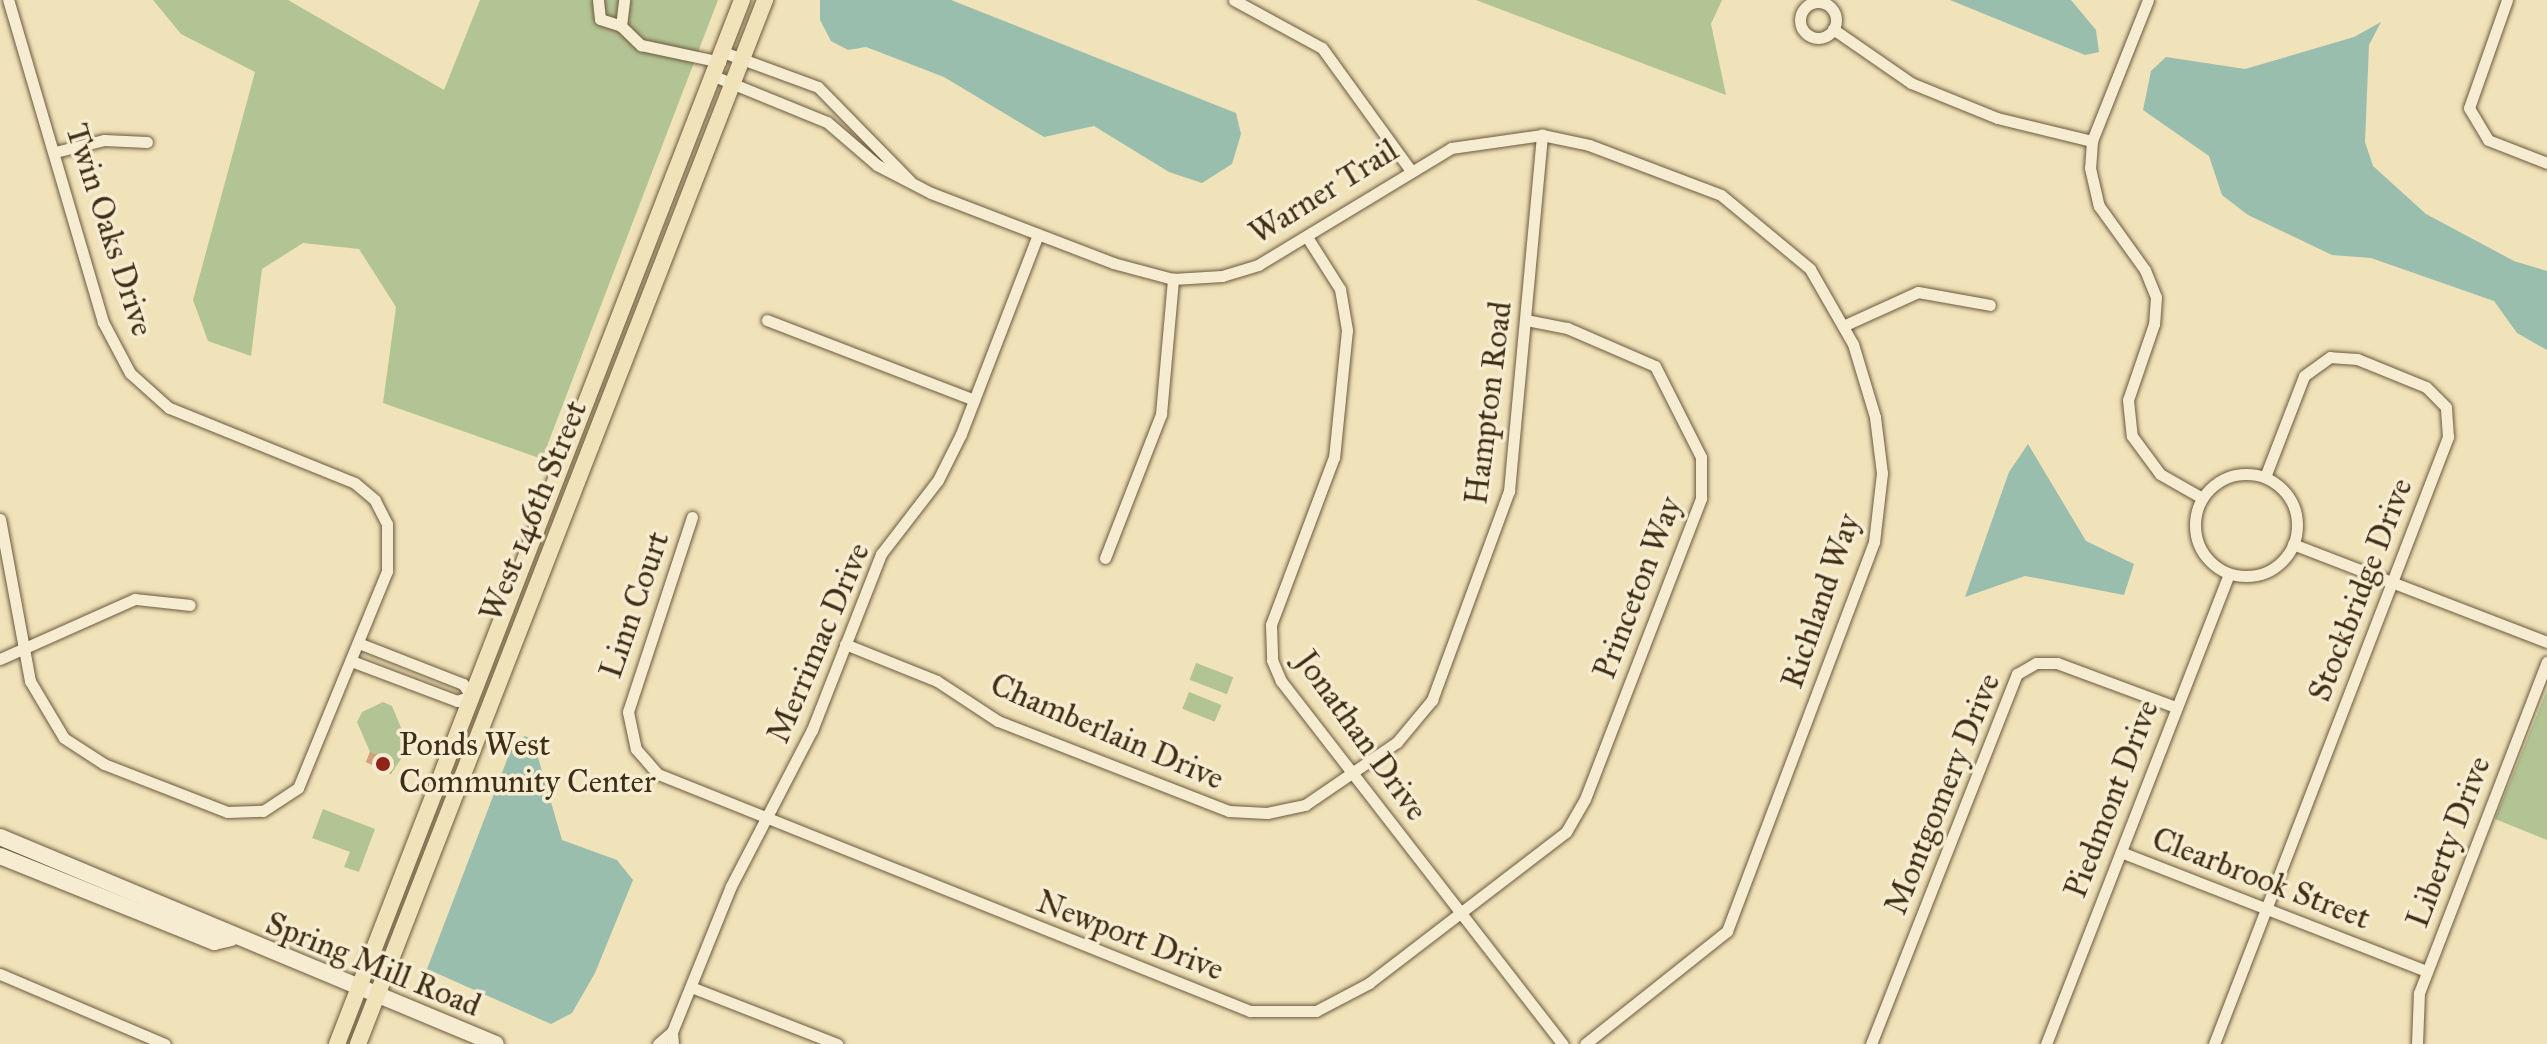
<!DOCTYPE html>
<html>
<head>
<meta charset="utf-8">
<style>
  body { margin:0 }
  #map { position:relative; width:2547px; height:1044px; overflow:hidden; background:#f0e2b9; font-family:"IM FELL Great Primer",serif }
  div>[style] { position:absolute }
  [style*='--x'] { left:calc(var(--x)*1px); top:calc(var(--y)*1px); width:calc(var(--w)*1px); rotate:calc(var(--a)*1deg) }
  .green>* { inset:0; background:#b3c494; transform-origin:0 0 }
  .water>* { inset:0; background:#9abead }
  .building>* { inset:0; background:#d59f79 }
  .roads { filter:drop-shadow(0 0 2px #6c5a3e) drop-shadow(0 0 2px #6c5a3e) }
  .street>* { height:11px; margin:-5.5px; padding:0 5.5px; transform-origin:5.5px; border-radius:5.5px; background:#f5ecd2 }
  .street>.ring { margin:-5.5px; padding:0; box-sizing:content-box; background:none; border:11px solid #f5ecd2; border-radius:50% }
  .secondary>* { height:16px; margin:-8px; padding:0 8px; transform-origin:8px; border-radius:8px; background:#f5ecd2 }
  .primary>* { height:16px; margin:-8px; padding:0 8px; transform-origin:8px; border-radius:8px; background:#f0e2b9 }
  .dots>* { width:22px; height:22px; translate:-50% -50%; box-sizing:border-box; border:4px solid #f5ecd2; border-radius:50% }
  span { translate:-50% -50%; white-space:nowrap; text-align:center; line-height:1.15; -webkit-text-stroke:7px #f5ecd2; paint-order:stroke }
  .street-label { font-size:32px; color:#402d15 }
  .poi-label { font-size:32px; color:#402d15 }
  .left { translate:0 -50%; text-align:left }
</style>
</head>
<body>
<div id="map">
  <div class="green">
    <i style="clip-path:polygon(153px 0,288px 0,444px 90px,480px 0,718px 0,542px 459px,383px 403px,396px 307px,359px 249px,303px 243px,262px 269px,251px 356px,208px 341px,193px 300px,255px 72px,181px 34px)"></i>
    <i style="clip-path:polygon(1476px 0,1722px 0,1711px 24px,1726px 95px)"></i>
    <i style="left:1196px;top:663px;width:40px;height:18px;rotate:21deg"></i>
    <i style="clip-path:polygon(2547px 690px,2547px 840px,2495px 819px)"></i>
    <i style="left:1189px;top:692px;width:35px;height:18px;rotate:22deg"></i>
    <i style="clip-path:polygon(383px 702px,392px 706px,409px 747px,391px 774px,366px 762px,370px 752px,357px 722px,362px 712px)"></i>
    <i style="clip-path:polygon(323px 809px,375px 829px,359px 872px,344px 867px,350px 852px,312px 838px)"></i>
  </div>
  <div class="water">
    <i style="clip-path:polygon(820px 0,951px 0,1236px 113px,1241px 134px,1232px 164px,1202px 183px,1169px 172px,1094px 126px,1044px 137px,944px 77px,866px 47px,848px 50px,831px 41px,820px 20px)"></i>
    <i style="clip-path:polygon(1950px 0,2071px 0,2096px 30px,2099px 52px,2085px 55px)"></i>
    <i style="clip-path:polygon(2381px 22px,2369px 45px,2365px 142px,2373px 166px,2426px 214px,2514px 261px,2547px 271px,2547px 350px,2517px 333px,2494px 301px,2371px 258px,2332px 255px,2248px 215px,2222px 195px,2209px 156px,2143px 110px,2151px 71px,2166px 57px,2245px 69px,2354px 37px)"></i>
    <i style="clip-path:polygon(2028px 444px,2086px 541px,2134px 564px,2124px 595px,2025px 576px,1965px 597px,2009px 472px)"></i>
    <i style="clip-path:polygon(525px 736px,533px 740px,562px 840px,617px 860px,633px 880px,595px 973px,572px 1013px,551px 1024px,427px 969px,513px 744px)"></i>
  </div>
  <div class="building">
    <i style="clip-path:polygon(370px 752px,395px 762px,391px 774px,366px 762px)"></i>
  </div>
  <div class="roads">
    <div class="street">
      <i style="--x:598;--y:0;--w:19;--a:84"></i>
      <i style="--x:600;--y:19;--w:22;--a:18"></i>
      <i style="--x:621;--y:26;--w:26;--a:-83"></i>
      <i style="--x:1234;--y:0;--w:100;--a:28.6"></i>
      <i style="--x:1322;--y:48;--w:148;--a:54.1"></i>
      <i style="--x:2148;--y:0;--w:152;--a:111.7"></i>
      <i style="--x:2092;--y:141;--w:27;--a:94"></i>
      <i style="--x:2090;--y:168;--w:39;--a:77"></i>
      <i style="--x:2099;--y:206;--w:79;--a:54.3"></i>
      <i style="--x:2145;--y:270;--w:29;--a:68"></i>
      <i style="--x:2156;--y:297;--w:27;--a:94"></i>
      <i style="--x:2154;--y:324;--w:80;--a:108.9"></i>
      <i style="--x:2128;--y:400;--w:36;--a:84"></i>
      <i style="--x:2132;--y:436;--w:47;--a:53.6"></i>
      <i style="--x:2160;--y:474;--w:48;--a:29.7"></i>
      <i style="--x:2507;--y:0;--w:114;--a:109.4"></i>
      <i style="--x:2469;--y:108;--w:37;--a:59"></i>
      <i style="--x:2488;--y:140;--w:63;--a:21.3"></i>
      <i class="ring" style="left:1800px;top:2px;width:25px;height:25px"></i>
      <i style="--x:621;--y:26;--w:28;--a:44"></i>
      <i style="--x:641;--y:45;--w:81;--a:12.1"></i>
      <i style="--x:1833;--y:29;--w:95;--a:34.7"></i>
      <i style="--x:1911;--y:83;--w:93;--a:22.1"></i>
      <i style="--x:1997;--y:118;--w:98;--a:13.6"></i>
      <i style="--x:723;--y:52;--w:101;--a:20.2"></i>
      <i style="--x:818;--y:87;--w:132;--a:45.6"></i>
      <i style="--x:714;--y:76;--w:122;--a:22.2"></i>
      <i style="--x:827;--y:122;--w:66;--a:40.7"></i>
      <i style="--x:877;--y:165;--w:61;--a:27.4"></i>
      <i style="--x:931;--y:193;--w:195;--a:21"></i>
      <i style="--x:1113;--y:263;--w:62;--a:14.9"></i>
      <i style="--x:1173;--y:279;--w:49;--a:-3.5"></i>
      <i style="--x:1222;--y:276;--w:38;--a:-17"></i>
      <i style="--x:1258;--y:265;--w:226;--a:-31.2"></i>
      <i style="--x:1451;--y:148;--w:92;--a:-8.1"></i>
      <i style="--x:1542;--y:135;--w:48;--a:12"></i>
      <i style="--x:1589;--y:145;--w:141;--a:20.7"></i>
      <i style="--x:1721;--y:195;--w:116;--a:39.7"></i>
      <i style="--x:1810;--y:269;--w:86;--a:60.2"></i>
      <i style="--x:1853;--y:344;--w:76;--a:73.2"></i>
      <i style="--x:1875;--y:417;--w:56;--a:82.9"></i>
      <i style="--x:1882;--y:473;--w:69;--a:96.6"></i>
      <i style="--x:1874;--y:542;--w:416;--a:110.7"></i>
      <i style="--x:1727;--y:931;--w:181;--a:141.5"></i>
      <i style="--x:55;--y:152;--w:50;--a:-13.8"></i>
      <i style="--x:104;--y:140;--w:43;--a:2.7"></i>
      <i style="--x:1307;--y:237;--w:62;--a:57.6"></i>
      <i style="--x:1340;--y:289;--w:42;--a:80.3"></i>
      <i style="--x:1347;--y:330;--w:128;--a:95.8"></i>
      <i style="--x:1334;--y:457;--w:179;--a:110.6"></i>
      <i style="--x:1271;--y:625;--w:35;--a:88"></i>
      <i style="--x:1272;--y:660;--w:23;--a:67"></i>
      <i style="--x:1281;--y:681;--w:460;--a:52.2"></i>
      <i style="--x:767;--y:320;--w:222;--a:21.1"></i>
      <i style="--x:1843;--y:326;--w:82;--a:-24.4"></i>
      <i style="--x:1918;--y:292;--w:73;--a:10.2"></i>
      <i class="ring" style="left:2195px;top:474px;width:91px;height:91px"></i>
      <i style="--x:692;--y:517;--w:205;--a:108.2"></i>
      <i style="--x:628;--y:712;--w:38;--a:78"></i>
      <i style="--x:636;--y:749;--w:33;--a:49"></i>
      <i style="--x:658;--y:774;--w:638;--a:21.82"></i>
      <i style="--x:1250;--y:1011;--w:66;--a:0"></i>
      <i style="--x:1316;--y:1011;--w:60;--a:-27.8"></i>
      <i style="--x:1369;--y:983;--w:248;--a:-37.5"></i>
      <i style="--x:1566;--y:832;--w:38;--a:-60"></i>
      <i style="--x:1585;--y:799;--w:323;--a:-68.9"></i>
      <i style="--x:1701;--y:498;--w:41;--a:-90"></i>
      <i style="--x:1701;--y:457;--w:102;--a:-116.8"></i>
      <i style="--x:1655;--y:366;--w:96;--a:-156.6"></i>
      <i style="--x:1567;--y:328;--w:42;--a:-169"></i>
      <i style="--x:0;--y:519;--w:165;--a:79.5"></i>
      <i style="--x:30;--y:681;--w:66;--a:59.2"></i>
      <i style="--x:64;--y:738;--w:48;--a:33"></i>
      <i style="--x:104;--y:764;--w:132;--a:21.3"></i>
      <i style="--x:227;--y:812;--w:36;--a:-2"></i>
      <i style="--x:263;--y:811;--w:42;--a:-33.3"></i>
      <i style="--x:298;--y:788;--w:235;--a:-67.7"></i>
      <i style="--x:387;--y:571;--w:47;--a:-90"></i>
      <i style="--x:387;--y:524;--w:27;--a:-117"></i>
      <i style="--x:375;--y:500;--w:26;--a:-140"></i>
      <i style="--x:355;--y:483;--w:201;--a:-158"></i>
      <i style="--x:169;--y:408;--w:52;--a:-138.1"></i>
      <i style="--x:130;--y:373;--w:58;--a:-117.9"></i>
      <i style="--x:103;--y:322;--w:336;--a:-106.4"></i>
      <i style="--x:2293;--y:544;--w:272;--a:21.1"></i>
      <i style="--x:1105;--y:558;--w:155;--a:-68.7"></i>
      <i style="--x:1161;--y:414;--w:136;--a:-84.9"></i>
      <i style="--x:361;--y:644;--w:110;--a:21.4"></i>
      <i style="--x:463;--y:684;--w:14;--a:56"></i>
      <i style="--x:845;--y:644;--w:99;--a:21.9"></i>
      <i style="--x:937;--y:681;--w:73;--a:33.3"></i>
      <i style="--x:998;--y:721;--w:248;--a:21.3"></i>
      <i style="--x:1229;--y:811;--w:38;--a:3"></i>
      <i style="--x:1267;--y:813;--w:39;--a:-12"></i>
      <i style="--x:1305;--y:805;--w:112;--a:-34.4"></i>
      <i style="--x:1397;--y:742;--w:55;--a:-50.2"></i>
      <i style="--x:1432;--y:700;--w:223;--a:-69.8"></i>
      <i style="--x:1509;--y:491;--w:358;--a:-84.7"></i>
      <i style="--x:0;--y:659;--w:148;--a:-24"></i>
      <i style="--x:135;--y:599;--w:55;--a:6.2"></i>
      <i style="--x:354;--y:662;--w:110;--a:20.7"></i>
      <i style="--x:457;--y:701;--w:15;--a:-20"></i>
      <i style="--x:2121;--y:852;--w:328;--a:21.3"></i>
      <i style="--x:0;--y:974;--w:179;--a:23"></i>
      <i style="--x:691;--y:987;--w:157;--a:21.3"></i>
      <i style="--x:658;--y:1044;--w:18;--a:-41"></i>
      <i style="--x:673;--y:1044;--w:12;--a:-95"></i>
      <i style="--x:672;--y:1032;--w:157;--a:-68"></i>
      <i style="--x:731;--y:886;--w:176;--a:-62.6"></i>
      <i style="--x:812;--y:730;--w:189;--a:-68.6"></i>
      <i style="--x:881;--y:554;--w:93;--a:-52.4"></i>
      <i style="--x:938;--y:480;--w:51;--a:-63.4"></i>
      <i style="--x:961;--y:434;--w:214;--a:-68.9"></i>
      <i style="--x:1871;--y:1044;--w:398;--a:-68.5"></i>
      <i style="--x:2017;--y:674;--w:22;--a:-30"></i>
      <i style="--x:2036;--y:663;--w:21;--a:0"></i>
      <i style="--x:2057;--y:663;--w:126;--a:20.4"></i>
      <i style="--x:2046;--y:1044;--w:504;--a:-68.73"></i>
      <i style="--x:2214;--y:1044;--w:651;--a:-68.92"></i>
      <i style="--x:2448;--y:437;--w:30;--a:-94"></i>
      <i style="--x:2446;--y:407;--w:28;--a:-135"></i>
      <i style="--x:2426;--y:387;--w:74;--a:-157.9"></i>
      <i style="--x:2357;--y:359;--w:27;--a:-176"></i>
      <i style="--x:2330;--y:357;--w:32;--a:144"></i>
      <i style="--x:2304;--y:376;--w:108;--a:111.1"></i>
      <i style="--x:2417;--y:1044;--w:51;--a:-87.8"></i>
      <i style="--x:2419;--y:993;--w:355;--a:-68.9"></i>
    </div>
    <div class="secondary">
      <i style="--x:0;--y:837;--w:537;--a:22.65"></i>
      <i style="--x:0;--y:856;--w:231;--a:21.9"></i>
      <i style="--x:214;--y:942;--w:17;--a:-13"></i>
    </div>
    <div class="primary">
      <i style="--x:337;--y:1044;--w:1120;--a:-68.8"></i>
      <i style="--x:358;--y:1044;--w:1121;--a:-68.7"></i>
    </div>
  </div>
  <div class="dots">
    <i style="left:383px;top:764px;background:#8f2418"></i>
  </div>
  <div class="street-label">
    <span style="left:1324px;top:192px;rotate:-32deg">Warner Trail</span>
    <span style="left:109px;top:230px;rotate:72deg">Twin Oaks Drive</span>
    <span style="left:1489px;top:403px;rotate:-83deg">Hampton Road</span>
    <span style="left:534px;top:511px;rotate:-68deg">West 146th Street</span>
    <span style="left:1638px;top:588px;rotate:-69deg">Princeton Way</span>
    <span style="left:2361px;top:590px;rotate:-69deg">Stockbridge Drive</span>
    <span style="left:1821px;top:601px;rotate:-71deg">Richland Way</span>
    <span style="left:635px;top:605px;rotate:-71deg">Linn Court</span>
    <span style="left:819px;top:643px;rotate:-67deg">Merrimac Drive</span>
    <span style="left:1107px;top:732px;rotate:23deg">Chamberlain Drive</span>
    <span style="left:1361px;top:736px;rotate:54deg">Jonathan Drive</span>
    <span style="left:1943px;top:794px;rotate:-68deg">Montgomery Drive</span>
    <span style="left:2112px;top:799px;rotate:-69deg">Piedmont Drive</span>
    <span style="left:2449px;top:842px;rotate:-69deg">Liberty Drive</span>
    <span style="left:2261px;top:879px;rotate:21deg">Clearbrook Street</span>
    <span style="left:1130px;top:936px;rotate:21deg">Newport Drive</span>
    <span style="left:373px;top:965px;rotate:22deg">Spring Mill Road</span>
  </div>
  <div class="poi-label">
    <span class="left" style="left:399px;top:764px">Ponds West<br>Community Center</span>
  </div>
</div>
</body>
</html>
